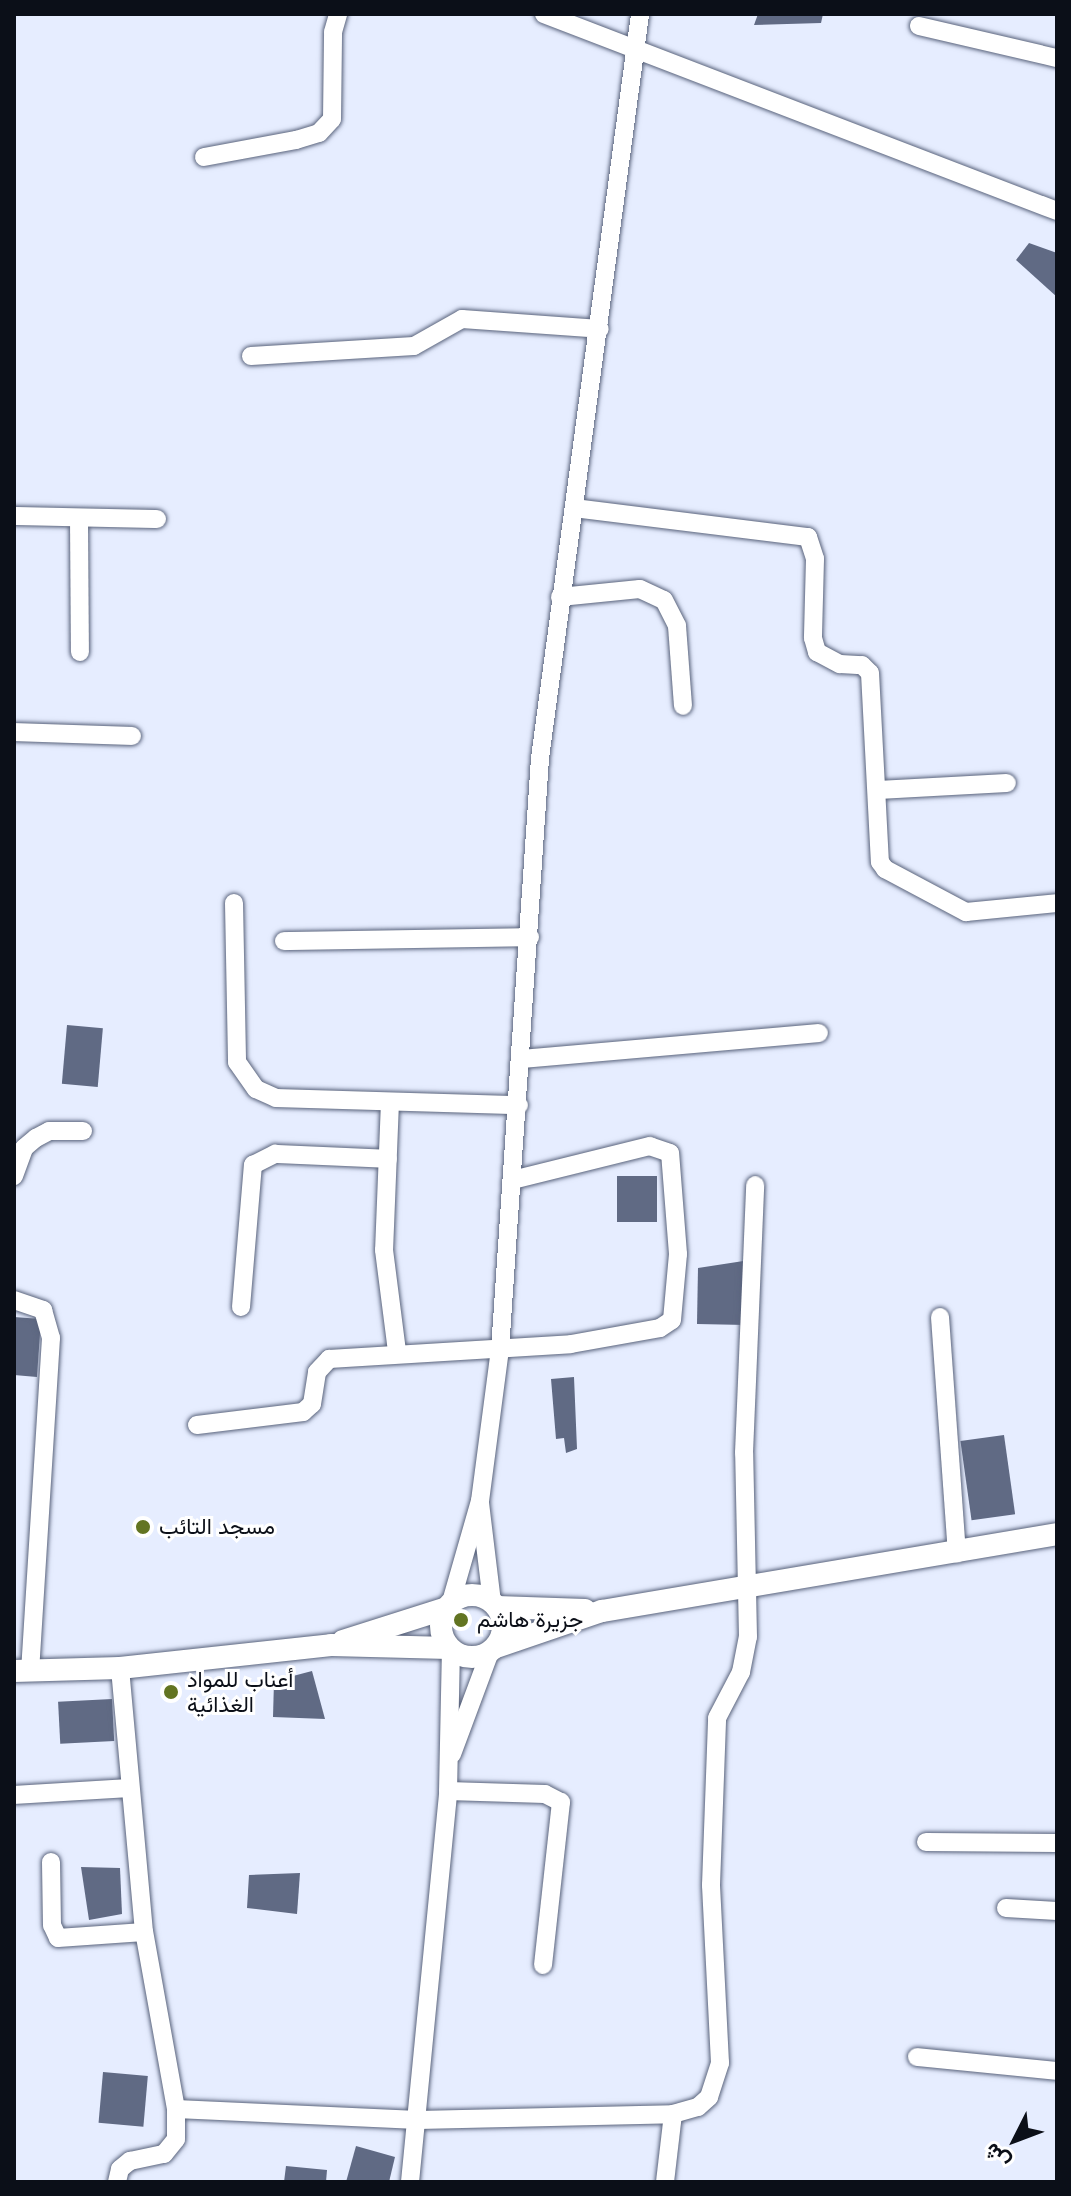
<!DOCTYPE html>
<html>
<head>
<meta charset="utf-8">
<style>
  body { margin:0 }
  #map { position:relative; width:1071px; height:2196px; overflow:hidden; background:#e6edff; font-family:Arial,Vazirmatn,sans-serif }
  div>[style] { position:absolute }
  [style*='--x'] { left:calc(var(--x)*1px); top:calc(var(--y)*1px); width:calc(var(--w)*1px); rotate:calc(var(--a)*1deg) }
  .building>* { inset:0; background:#606a84; transform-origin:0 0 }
  .roads { filter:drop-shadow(0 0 2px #59637c) drop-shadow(0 0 2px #59637c) }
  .minor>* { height:18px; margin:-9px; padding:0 9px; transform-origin:9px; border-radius:9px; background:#fff }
  .major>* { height:22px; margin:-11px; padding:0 11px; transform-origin:11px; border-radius:11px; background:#fff }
  .major>.ring { margin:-11px; padding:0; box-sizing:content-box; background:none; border:22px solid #fff; border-radius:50% }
  .dots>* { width:22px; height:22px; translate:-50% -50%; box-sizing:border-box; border:4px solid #fff; border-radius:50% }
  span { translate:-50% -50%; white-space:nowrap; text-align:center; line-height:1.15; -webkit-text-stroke:6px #fff; paint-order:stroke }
  .poi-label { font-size:22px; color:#0b0f18 }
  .left { translate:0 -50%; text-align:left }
  .frame { position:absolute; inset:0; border:16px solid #0b0f18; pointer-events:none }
  .north { position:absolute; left:975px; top:2100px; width:80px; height:80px; -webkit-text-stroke:6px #fff; paint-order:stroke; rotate:228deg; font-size:22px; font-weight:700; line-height:32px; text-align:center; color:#0b0f18 }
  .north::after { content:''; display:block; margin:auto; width:28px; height:36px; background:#0b0f18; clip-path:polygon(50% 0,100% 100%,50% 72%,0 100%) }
</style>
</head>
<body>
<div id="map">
  <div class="building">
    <i style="clip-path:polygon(758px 14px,823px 14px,821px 23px,754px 25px)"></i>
    <i style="clip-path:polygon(1029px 243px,1057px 253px,1057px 297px,1016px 260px)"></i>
    <i style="left:67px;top:1025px;width:36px;height:59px;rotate:5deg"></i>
    <i style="left:617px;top:1176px;width:40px;height:46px"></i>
    <i style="clip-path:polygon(750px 1260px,746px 1325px,697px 1324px,698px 1268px)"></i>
    <i style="clip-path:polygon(14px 1317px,41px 1319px,37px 1377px,14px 1375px)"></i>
    <i style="clip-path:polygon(574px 1377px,577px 1449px,566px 1453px,564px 1438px,556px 1439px,551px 1379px)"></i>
    <i style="left:1004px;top:1435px;width:80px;height:44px;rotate:82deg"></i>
    <i style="clip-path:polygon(312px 1671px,325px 1719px,273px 1717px,274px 1681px)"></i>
    <i style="left:112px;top:1699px;width:42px;height:54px;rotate:87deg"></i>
    <i style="clip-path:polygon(81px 1867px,120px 1868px,122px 1914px,89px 1920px)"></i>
    <i style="clip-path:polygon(300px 1873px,297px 1914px,247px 1908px,249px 1875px)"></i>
    <i style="left:103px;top:2072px;width:45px;height:51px;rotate:5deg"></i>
    <i style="clip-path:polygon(356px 2146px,395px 2157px,389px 2182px,346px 2182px)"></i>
    <i style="clip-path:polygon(286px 2166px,327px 2170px,326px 2182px,284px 2182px)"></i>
  </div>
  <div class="roads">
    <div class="minor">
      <i style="--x:544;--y:14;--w:550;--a:21.01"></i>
      <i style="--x:919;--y:26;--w:142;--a:13.1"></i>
      <i style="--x:204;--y:157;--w:94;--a:-10.5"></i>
      <i style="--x:296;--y:140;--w:24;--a:-17"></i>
      <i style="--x:319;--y:133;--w:19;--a:-47"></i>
      <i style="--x:332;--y:119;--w:87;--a:-89.3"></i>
      <i style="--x:333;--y:32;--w:19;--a:-74"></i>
      <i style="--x:251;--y:356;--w:163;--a:-3.5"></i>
      <i style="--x:414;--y:346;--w:55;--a:-29.4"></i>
      <i style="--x:462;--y:319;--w:138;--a:4.1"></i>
      <i style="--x:574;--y:508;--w:236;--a:7.1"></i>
      <i style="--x:808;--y:537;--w:23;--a:72"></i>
      <i style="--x:815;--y:559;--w:79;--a:91.5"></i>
      <i style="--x:813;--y:638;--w:15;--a:74"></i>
      <i style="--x:817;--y:652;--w:26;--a:28"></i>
      <i style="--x:840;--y:664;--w:22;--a:3"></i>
      <i style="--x:862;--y:665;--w:11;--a:45"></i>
      <i style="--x:870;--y:673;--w:189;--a:87"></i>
      <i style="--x:880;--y:862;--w:9;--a:54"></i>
      <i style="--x:885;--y:869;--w:92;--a:28"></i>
      <i style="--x:966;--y:912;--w:91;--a:-5.6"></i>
      <i style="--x:14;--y:516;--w:143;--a:1.2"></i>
      <i style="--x:79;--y:519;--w:133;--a:89.6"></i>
      <i style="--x:560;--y:597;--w:80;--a:-5.7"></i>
      <i style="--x:640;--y:589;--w:26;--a:25"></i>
      <i style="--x:664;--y:600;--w:29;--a:63"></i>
      <i style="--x:677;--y:626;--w:80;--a:85.7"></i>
      <i style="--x:14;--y:732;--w:118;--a:1.9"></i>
      <i style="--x:878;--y:790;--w:129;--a:-3.1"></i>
      <i style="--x:234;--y:903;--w:159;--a:88.9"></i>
      <i style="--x:237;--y:1062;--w:33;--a:55"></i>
      <i style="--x:256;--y:1089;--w:22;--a:24"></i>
      <i style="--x:276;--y:1098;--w:243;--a:1.7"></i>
      <i style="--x:284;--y:941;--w:246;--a:-0.9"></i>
      <i style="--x:522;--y:1059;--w:298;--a:-5"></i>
      <i style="--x:390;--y:1102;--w:148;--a:92.3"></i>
      <i style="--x:384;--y:1250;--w:102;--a:82.7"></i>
      <i style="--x:14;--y:1176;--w:30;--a:-70"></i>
      <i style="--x:24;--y:1148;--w:16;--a:-40"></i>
      <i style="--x:36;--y:1138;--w:15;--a:-28"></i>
      <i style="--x:49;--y:1131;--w:34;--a:0"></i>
      <i style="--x:14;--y:1300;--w:31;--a:19"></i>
      <i style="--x:43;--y:1310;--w:29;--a:74"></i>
      <i style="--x:51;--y:1338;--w:333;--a:93.6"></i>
      <i style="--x:241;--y:1307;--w:143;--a:-85.2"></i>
      <i style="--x:253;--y:1165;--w:25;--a:-27"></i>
      <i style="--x:275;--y:1154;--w:113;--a:2.5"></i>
      <i style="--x:940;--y:1317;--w:237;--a:85.9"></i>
      <i style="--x:197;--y:1425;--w:107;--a:-7"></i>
      <i style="--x:303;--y:1412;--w:12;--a:-42"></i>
      <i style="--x:312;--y:1404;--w:32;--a:-81"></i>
      <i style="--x:317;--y:1372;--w:18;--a:-47"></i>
      <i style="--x:329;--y:1359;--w:242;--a:-3.5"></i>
      <i style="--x:571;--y:1344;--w:90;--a:-10.2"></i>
      <i style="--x:660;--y:1328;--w:14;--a:-34"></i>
      <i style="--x:672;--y:1320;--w:66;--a:-84.8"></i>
      <i style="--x:678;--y:1254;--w:101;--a:-94.5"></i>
      <i style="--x:670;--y:1153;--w:21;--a:-161"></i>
      <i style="--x:650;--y:1146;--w:141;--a:166.1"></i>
      <i style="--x:480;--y:1503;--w:100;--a:83.1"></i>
      <i style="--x:451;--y:1602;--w:105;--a:-74"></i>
      <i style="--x:480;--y:1501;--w:152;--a:-82.5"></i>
      <i style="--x:500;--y:1350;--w:593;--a:-86.13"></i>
      <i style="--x:540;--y:758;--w:751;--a:-82.34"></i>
      <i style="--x:452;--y:1754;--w:109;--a:-69.6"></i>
      <i style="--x:448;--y:1791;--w:97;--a:1.8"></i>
      <i style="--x:545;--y:1794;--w:18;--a:27"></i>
      <i style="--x:561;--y:1802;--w:164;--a:96.3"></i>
      <i style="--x:14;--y:1795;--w:115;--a:-3.5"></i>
      <i style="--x:926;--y:1842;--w:131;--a:0.4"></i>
      <i style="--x:51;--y:1862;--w:63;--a:89.1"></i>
      <i style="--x:52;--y:1925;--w:14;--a:65"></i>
      <i style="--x:58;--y:1938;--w:86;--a:-4"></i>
      <i style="--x:1006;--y:1908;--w:51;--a:3.4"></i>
      <i style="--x:917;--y:2057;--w:141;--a:5.7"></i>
      <i style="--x:176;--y:2109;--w:242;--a:2.6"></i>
      <i style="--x:418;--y:2120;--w:255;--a:-1.3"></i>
      <i style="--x:673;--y:2114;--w:26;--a:-16"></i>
      <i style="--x:698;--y:2107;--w:15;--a:-42"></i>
      <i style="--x:709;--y:2097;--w:36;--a:-72"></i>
      <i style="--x:720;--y:2063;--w:178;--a:-92.9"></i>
      <i style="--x:711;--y:1885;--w:167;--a:-87.9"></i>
      <i style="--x:717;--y:1718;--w:52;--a:-62.4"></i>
      <i style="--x:741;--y:1672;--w:36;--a:-79"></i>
      <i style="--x:748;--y:1637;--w:184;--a:-91.2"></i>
      <i style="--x:744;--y:1453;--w:268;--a:-87.6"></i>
      <i style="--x:117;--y:2182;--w:13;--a:-77"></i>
      <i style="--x:120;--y:2169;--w:13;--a:-39"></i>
      <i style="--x:130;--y:2161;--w:35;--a:-12"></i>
      <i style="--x:164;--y:2154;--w:19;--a:-51"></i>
      <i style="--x:176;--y:2139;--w:30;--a:-90"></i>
      <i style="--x:176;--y:2109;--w:180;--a:-100.2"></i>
      <i style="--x:144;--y:1932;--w:265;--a:-95.2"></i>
      <i style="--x:410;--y:2182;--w:393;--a:-84.4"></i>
      <i style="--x:448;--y:1791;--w:141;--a:-88.8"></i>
      <i style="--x:665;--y:2182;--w:68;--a:-83.3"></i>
    </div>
    <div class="major">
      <i class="ring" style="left:441px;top:1595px;width:40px;height:40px"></i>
      <i style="--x:497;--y:1607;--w:88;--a:2"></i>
      <i style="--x:343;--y:1641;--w:109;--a:-17.6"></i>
      <i style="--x:496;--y:1647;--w:112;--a:-18.8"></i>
      <i style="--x:602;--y:1611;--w:461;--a:-9.6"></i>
      <i style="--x:14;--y:1671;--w:106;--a:-1.6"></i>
      <i style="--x:120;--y:1668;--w:212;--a:-6.2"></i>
      <i style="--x:331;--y:1645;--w:118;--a:1.5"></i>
    </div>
  </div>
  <div class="dots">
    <i style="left:143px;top:1527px;background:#627422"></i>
    <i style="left:461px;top:1620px;background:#627422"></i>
    <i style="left:171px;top:1692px;background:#627422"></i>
  </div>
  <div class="poi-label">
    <span class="left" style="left:159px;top:1527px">مسجد التائب</span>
    <span class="left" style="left:477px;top:1620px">جزيرة هاشم</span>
    <span class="left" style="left:187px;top:1692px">أعناب للمواد<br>الغذائية</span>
  </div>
  <div class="frame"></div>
  <div class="north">ش</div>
</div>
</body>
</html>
